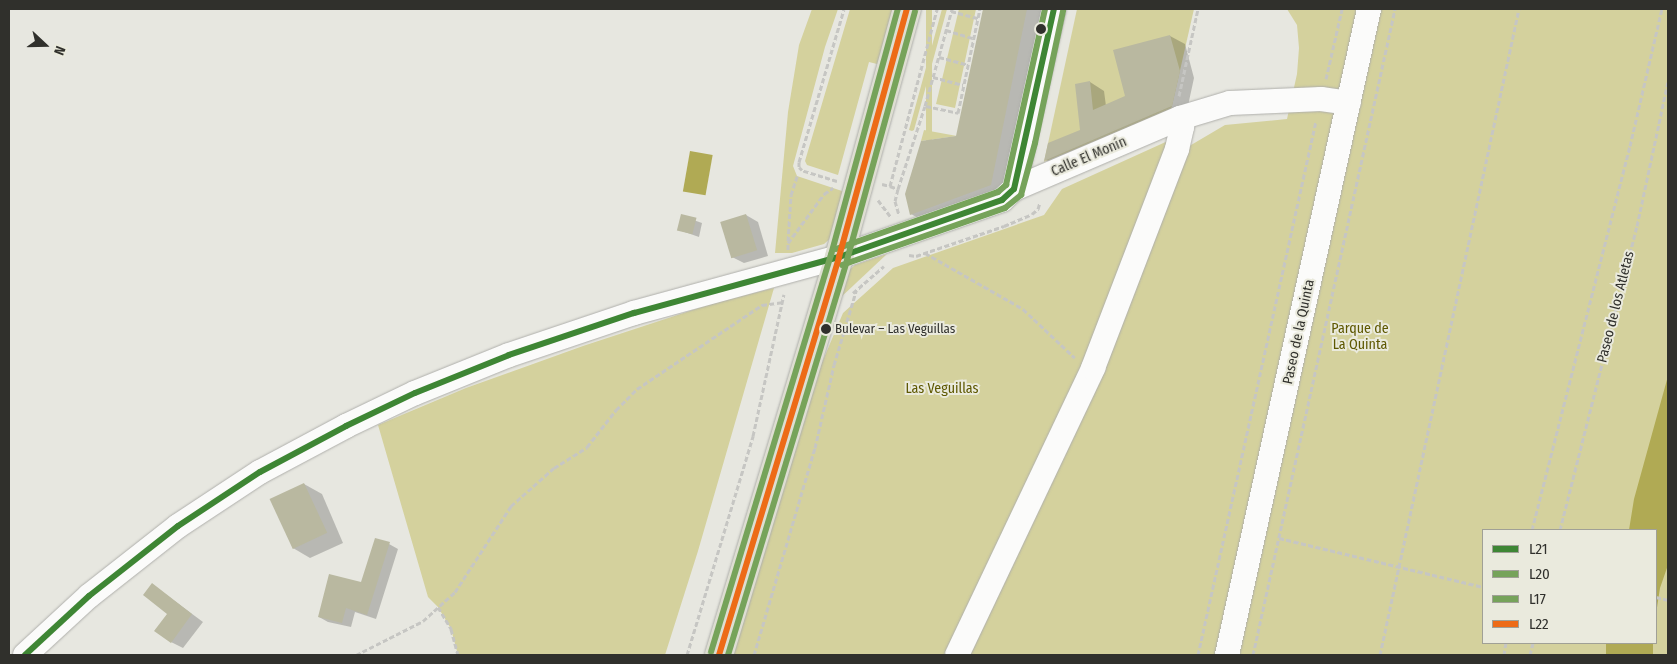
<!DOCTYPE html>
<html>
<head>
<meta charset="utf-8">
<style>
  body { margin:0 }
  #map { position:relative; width:1677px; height:664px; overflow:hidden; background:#e7e7e0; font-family:"Fira Sans Condensed",sans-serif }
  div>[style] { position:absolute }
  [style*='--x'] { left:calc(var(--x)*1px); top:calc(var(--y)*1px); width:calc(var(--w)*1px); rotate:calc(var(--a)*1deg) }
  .green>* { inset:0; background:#d4d19d; transform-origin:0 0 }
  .water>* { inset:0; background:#b0aa54; transform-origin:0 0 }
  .shadow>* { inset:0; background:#0003 }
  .building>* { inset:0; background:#b9b8a0; transform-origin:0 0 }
  .path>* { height:3px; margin-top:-1.5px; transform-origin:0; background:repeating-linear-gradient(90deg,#c6c6c3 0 5px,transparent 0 7.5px) }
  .roads { filter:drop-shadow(0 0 1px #afafab) drop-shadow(0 0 1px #afafab) }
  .minor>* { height:24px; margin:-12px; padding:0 12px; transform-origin:12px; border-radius:12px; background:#fbfbfa }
  .major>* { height:28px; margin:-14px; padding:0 14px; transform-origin:14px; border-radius:14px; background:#deded2 }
  .bus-1>* { height:6px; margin:-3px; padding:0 3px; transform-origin:3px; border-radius:3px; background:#3e8634 }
  .bus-2>* { height:6px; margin:-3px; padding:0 3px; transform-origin:3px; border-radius:3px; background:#76a35a }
  .bus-3>* { height:6px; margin:-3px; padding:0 3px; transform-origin:3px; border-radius:3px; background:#76a35a }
  .bus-4>* { height:6px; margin:-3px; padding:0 3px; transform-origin:3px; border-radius:3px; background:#ed6b17 }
  .dots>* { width:14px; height:14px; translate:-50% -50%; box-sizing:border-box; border:2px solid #eaeadd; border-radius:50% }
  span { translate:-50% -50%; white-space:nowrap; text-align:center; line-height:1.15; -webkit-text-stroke:4px #eaeadd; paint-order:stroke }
  .bus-label { font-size:13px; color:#30302c }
  .left { translate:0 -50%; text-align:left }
  .street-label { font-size:14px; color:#30302c }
  .park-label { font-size:14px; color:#5e5801 }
  .frame { position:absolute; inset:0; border:10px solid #30302c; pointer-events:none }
  .legend { position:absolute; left:1482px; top:529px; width:175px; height:115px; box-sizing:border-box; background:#eaeadd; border:1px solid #a0a096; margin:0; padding:6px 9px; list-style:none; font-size:15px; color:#30302c }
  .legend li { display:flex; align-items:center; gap:10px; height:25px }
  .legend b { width:25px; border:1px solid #a0a096 }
  .north { position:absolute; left:20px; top:20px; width:50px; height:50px; -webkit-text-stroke:4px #eaeadd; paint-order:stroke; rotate:111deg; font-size:14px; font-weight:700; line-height:20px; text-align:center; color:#30302c }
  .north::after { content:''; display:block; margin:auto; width:18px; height:22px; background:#30302c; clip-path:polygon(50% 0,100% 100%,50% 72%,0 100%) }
</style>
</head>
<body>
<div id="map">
  <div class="green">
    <i style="clip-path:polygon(812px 9px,838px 9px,825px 47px,793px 166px,797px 176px,845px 192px,832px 237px,824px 244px,792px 253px,775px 253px,788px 112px,799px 45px)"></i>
    <i style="clip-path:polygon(850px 9px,896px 9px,881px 65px,869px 62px,838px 175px,807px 165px,805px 161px)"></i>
    <i style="left:926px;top:9px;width:6px;height:153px"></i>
    <i style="clip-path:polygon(942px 9px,947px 9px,914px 130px,912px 131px,909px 130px)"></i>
    <i style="clip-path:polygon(959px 9px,976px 9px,955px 108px,936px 104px)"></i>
    <i style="clip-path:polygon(1077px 9px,1194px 9px,1171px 110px,1044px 162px)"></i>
    <i style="clip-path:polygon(evenodd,1287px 9px,1668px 9px,1668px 655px,964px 655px,1186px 148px,1225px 125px,1287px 119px,1297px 74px,1299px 48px,1297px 25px,1287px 9px,1483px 530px,1656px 530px,1656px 643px,1483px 643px,1483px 530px)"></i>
    <i style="clip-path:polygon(924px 130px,957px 136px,921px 141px)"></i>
    <i style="clip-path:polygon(1170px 140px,1086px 366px,947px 655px,732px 655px,815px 379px,843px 313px,893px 268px,1044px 215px,1062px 189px)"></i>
    <i style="clip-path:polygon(887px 254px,839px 299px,849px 270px,855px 265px)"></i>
    <i style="clip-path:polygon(774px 288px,698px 551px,665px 655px,458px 655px,451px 629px,438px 607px,428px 597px,378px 425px,466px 388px,583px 346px,714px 303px)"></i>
  </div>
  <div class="water">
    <i style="left:690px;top:151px;width:23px;height:41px;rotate:10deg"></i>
    <i style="clip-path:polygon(1668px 376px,1668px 565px,1660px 588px,1656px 614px,1656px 530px,1629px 530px,1634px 499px)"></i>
    <i style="left:1606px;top:643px;width:47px;height:12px"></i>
  </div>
  <div class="shadow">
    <i style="clip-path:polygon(984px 9px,1049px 9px,1015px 199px,936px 228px,911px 214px,957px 138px)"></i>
    <i style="clip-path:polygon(1170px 36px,1185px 44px,1194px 78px,1186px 115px,1060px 169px,1046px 160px,1049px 144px,1081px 131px,1090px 82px,1104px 91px,1106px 106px,1126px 97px)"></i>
    <i style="clip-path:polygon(746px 215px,758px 222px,768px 256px,744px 263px,732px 257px)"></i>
    <i style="clip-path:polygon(682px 216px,702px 223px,699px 237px,679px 230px)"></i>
    <i style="clip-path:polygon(304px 484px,322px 494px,343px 543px,310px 558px,293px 548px)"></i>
    <i style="clip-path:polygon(389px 544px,398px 549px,376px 619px,355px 612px,351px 627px,328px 622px,319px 617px,362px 583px)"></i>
    <i style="clip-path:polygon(153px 585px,203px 622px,183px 648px,171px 642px,169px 614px)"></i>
  </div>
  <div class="building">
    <i style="clip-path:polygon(983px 9px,1027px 9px,991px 185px,910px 215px,905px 194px,921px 141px,956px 136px)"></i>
    <i style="clip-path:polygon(1170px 35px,1180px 71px,1172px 106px,1044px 161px,1048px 143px,1080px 130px,1075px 84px,1090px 81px,1093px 110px,1125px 96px,1113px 50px)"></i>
    <i style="left:681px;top:214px;width:16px;height:17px;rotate:14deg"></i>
    <i style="left:746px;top:214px;width:38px;height:27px;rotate:73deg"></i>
    <i style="left:304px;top:483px;width:55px;height:38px;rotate:65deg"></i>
    <i style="clip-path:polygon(375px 538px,390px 542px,367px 615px,346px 608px,342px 623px,318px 617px,329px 574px,361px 582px)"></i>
    <i style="clip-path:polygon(152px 583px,192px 614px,171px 643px,154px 631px,167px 614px,143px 595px)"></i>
  </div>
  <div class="path">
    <i style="--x:951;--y:11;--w:28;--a:15"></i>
    <i style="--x:946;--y:30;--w:28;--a:17"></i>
    <i style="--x:939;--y:57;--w:30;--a:15"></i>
    <i style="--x:933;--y:77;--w:31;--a:15"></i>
    <i style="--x:1326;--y:79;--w:72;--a:-77.1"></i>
    <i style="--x:1179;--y:96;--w:89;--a:-77.7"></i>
    <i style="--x:926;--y:106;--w:33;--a:12"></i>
    <i style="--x:958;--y:113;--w:106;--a:-78.1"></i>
    <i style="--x:837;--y:181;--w:37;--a:-163"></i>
    <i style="--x:802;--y:170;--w:4;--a:-135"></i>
    <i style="--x:799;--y:167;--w:5;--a:-90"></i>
    <i style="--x:799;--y:162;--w:159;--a:-73.6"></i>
    <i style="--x:882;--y:184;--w:8;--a:14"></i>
    <i style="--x:890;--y:186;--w:183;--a:-75.1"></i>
    <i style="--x:890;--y:186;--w:9;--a:21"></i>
    <i style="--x:898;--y:189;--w:12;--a:104"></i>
    <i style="--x:895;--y:201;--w:15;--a:74"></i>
    <i style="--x:898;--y:189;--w:87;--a:-72"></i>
    <i style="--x:925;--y:106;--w:101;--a:-74.4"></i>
    <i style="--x:878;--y:200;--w:21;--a:53"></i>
    <i style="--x:788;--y:241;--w:46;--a:-86.3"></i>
    <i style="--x:791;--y:195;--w:20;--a:-72"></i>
    <i style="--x:788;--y:250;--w:7;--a:-90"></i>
    <i style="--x:788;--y:243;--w:61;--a:-53.7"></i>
    <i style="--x:824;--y:194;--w:11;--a:-34"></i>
    <i style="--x:925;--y:253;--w:113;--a:29.7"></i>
    <i style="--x:1023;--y:309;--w:71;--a:43.3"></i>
    <i style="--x:909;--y:255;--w:7;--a:8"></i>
    <i style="--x:916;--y:256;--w:93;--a:-18.8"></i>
    <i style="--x:1004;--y:226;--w:30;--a:-23"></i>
    <i style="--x:1032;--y:214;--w:8;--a:-40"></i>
    <i style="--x:1038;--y:209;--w:7;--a:-74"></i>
    <i style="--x:853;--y:293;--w:41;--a:-41.1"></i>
    <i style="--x:1532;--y:530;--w:396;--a:-75.7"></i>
    <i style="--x:1630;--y:146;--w:141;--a:-76.9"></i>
    <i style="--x:1560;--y:530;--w:314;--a:-75.8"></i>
    <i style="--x:1637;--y:226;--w:147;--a:-77.9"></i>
    <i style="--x:1279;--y:538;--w:210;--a:13.5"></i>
    <i style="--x:1656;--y:597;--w:12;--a:14"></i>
    <i style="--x:438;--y:607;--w:26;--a:59"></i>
    <i style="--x:451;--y:629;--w:27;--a:75"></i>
    <i style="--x:356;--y:655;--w:75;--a:-26.9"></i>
    <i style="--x:423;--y:621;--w:43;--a:-42.2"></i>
    <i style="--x:455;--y:592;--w:103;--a:-56.9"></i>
    <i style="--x:511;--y:506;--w:57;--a:-41.5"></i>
    <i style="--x:554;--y:468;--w:39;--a:-32"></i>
    <i style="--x:587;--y:447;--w:47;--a:-51.9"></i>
    <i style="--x:616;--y:410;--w:30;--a:-45"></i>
    <i style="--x:637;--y:389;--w:151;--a:-33.9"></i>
    <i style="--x:762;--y:305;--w:22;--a:-8"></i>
    <i style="--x:687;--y:655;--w:229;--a:-73.2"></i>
    <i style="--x:753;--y:436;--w:145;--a:-77.7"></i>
    <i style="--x:754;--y:655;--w:216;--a:-73.6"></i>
    <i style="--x:815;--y:448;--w:85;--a:-77.1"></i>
    <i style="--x:834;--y:365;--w:77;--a:-73.4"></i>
    <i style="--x:1198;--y:655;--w:547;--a:-77.54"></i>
    <i style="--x:1253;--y:655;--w:661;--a:-77.6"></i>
    <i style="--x:1380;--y:655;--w:661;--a:-77.86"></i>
    <i style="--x:1504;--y:655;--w:12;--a:-81"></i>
    <i style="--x:1530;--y:655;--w:12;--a:-76"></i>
  </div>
  <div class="roads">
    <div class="minor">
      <i style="--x:1014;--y:189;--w:184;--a:-77.5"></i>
      <i style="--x:25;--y:655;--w:87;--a:-42.7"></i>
      <i style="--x:89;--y:596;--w:113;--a:-38.2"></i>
      <i style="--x:178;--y:526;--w:98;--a:-33.4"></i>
      <i style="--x:260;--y:472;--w:98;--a:-28.1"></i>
      <i style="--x:346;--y:426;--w:76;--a:-25.6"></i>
      <i style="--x:415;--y:393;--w:101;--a:-22"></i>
      <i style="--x:509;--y:355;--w:132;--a:-18.6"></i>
      <i style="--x:634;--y:313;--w:213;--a:-15.3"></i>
      <i style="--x:839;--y:257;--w:173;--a:-19.3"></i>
      <i style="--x:1002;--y:200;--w:16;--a:-43"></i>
      <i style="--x:1014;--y:189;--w:181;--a:-23.2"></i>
      <i style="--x:1180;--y:118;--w:52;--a:-16.7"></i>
      <i style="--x:1230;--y:103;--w:91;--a:-2.5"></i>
      <i style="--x:1321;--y:99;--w:28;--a:8"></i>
      <i style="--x:957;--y:655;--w:318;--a:-64.6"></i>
      <i style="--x:1093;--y:368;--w:235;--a:-69"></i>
      <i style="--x:1177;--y:149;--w:23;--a:-77"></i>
      <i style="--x:1182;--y:127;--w:9;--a:-103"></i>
      <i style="--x:1227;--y:655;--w:661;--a:-77.6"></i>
    </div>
    <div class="major">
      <i style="--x:719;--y:655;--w:416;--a:-73.2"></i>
      <i style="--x:839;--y:257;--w:257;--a:-74.7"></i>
    </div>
  </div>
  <div class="bus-1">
    <i style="--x:25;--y:655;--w:87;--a:-42.7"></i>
    <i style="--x:89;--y:596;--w:113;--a:-38.2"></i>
    <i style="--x:178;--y:526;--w:98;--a:-33.4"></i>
    <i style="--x:260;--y:472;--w:98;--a:-28.1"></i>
    <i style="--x:346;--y:426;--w:76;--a:-25.6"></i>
    <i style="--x:415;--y:393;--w:101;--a:-22"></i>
    <i style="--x:509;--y:355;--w:132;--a:-18.6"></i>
    <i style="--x:634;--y:313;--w:213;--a:-15.3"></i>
    <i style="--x:839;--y:257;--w:173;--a:-19.3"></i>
    <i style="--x:1002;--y:200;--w:16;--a:-43"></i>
    <i style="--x:1014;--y:189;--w:184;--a:-77.5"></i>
  </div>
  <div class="bus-2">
    <i style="--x:842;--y:265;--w:173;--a:-19.3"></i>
    <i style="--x:1005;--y:208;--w:21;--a:-39"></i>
    <i style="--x:1021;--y:195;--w:54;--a:-74.9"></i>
    <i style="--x:1035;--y:143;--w:135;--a:-78"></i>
    <i style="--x:728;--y:655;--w:413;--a:-73.2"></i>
    <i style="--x:847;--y:260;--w:258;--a:-74.7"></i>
  </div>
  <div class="bus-3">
    <i style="--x:836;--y:249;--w:172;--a:-19.4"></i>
    <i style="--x:998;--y:192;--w:11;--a:-41"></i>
    <i style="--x:1006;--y:185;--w:180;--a:-77.5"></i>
    <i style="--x:711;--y:652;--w:415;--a:-73.2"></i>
    <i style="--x:831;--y:255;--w:255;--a:-74.8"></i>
  </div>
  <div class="bus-4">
    <i style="--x:719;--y:655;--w:416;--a:-73.2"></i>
    <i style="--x:839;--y:257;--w:257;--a:-74.7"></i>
  </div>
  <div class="dots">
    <i style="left:1041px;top:29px;background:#30302c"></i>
    <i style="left:826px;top:329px;background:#30302c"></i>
  </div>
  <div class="bus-label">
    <span class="left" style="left:835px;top:329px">Bulevar – Las Veguillas</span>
  </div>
  <div class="street-label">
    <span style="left:1089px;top:157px;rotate:-23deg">Calle El Monín</span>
    <span style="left:1616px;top:307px;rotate:-76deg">Paseo de los Atletas</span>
    <span style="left:1299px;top:332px;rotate:-78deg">Paseo de la Quinta</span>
  </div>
  <div class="park-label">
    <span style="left:1360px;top:337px">Parque de<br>La Quinta</span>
    <span style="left:942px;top:389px">Las Veguillas</span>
  </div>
  <div class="frame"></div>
  <ul class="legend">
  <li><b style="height:6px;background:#3e8634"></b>L21</li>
  <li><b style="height:6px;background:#76a35a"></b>L20</li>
  <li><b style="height:6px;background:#76a35a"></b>L17</li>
  <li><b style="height:6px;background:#ed6b17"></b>L22</li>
  </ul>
  <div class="north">N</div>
</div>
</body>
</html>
